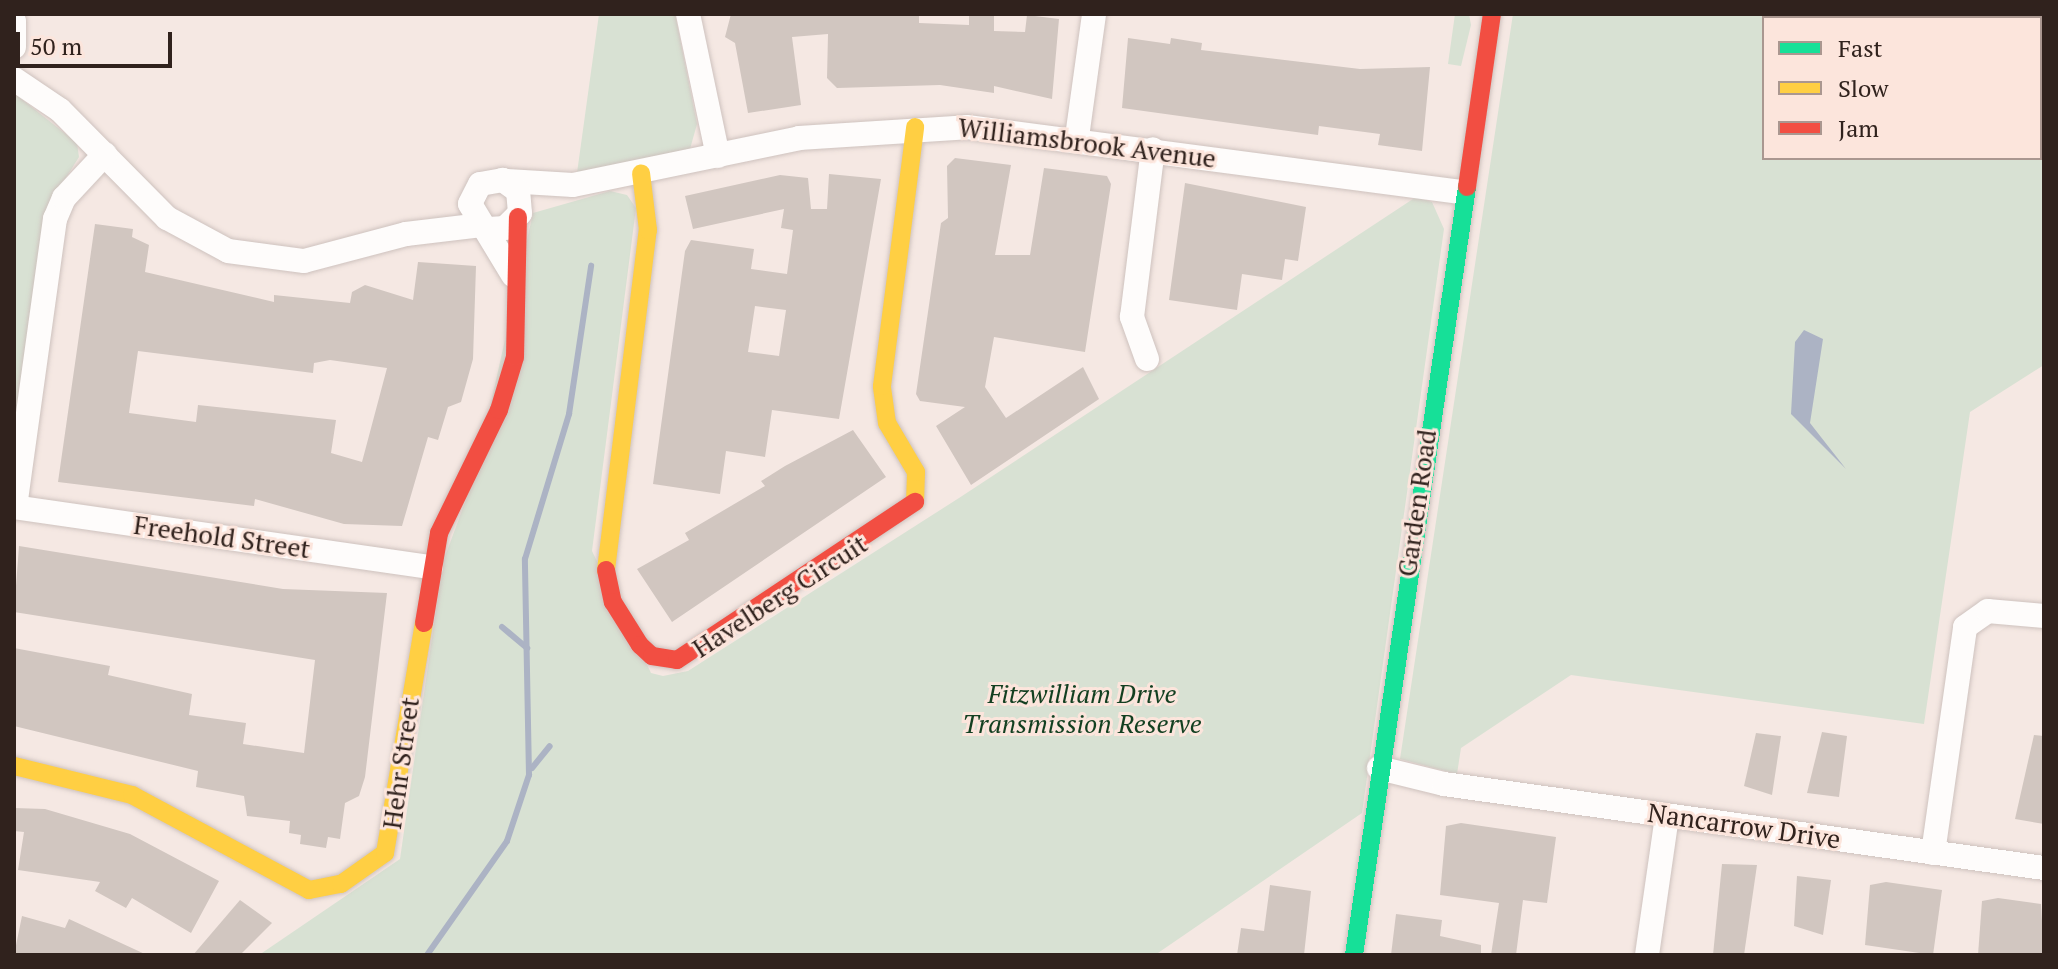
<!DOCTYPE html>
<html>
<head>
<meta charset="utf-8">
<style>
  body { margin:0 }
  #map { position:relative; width:2058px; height:969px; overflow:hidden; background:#f5e8e3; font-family:"PT Serif",serif }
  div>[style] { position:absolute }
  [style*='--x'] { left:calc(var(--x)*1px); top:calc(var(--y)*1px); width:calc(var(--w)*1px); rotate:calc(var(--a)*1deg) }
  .green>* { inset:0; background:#d8e1d3 }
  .water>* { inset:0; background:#acb3c4 }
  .stream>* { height:6px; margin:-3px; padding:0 3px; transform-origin:3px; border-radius:3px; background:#acb3c4 }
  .building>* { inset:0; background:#d1c6c0 }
  .roads { filter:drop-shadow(0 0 2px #cec2be) drop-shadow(0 0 2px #cec2be) }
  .street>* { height:24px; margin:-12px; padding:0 12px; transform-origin:12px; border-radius:12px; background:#fefcfb }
  .fast>* { height:18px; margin:-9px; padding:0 9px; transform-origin:9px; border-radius:9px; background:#16e098 }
  .slow>* { height:18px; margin:-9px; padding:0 9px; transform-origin:9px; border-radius:9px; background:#ffcf43 }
  .jam>* { height:18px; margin:-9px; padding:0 9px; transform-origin:9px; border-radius:9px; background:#f24e42 }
  span { translate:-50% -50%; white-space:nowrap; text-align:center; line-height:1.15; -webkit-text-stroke:6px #fce5dc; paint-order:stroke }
  .street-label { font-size:26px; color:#30221d }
  .park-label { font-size:26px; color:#123f20; font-style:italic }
  .frame { position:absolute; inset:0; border:16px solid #30221d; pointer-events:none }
  .legend { position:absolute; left:1762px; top:16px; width:280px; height:144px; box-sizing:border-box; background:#fce5dc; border:2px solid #aa9790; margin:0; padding:10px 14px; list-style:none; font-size:24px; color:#30221d }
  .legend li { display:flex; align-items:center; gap:16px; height:40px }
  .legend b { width:40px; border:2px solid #aa9790 }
  .scale { position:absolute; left:16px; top:32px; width:156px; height:36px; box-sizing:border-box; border:4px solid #30221d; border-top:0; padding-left:10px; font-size:24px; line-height:28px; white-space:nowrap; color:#30221d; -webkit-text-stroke:6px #fce5dc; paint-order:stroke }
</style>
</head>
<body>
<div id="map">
  <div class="green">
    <i style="clip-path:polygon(599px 14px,675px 14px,697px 124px,690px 149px,577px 173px)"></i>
    <i style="clip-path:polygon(1455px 14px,1469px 14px,1471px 25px,1461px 66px,1448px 64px)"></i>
    <i style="clip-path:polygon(evenodd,1513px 14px,2044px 14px,2044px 365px,1970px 412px,1924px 724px,1571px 675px,1461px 748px,1457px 774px,1400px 759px,1513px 14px,1764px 18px,2040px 18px,2040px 158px,1764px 158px,1764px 18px)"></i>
    <i style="clip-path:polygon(14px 93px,77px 143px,79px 157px,47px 208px,14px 430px)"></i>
    <i style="clip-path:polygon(610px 191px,627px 195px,636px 208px,592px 551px,651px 673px,663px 676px,688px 671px,959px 498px,1416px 197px,1432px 202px,1444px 229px,1362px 813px,1155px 955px,259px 955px,400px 859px,443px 562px,475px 475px,533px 213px)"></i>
  </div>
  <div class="water">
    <i style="clip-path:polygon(1804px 330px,1823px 339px,1810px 423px,1846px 469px,1791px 414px,1795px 342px)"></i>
  </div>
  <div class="stream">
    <i style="--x:502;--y:627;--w:33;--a:40"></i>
    <i style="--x:532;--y:768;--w:28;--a:-51"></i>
    <i style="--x:427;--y:955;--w:139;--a:-54.9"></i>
    <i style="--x:507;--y:841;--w:70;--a:-71.6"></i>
    <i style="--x:529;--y:775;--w:216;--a:-91.1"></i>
    <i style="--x:525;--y:559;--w:152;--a:-73.1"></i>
    <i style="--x:569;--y:414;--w:150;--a:-81.5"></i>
  </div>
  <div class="building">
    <i style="clip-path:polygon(731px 14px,919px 14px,919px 23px,969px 25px,969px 14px,994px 14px,994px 31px,1025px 32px,1027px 15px,1059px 19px,1052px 99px,994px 86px,994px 93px,940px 85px,837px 88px,827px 78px,828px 34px,792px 37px,801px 105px,748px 113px,735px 43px,725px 37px)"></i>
    <i style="clip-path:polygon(1128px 38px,1170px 44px,1171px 38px,1202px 43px,1201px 50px,1360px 69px,1430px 67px,1422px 151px,1378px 145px,1380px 134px,1319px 126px,1318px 135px,1122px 108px)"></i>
    <i style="clip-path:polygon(955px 158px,1011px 165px,995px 255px,1030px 255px,1044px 168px,1107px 176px,1111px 184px,1085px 352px,994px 337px,985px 387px,1006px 418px,1083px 367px,1099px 399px,971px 485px,936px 426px,965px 407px,920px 401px,916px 394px,941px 223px,948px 218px,947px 166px)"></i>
    <i style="clip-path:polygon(evenodd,829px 174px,881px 179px,839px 419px,772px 410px,765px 457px,726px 451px,720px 494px,653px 484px,685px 251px,691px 240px,754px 249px,751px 269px,787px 274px,793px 230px,781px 228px,784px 209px,693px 229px,685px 196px,780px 175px,808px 178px,811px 209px,827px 209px,829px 174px,755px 306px,786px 310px,779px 356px,748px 352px,755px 306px)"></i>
    <i style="clip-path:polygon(1185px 183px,1306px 207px,1298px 261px,1285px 259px,1282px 280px,1242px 274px,1237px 310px,1169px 300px)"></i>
    <i style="clip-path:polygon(evenodd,95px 224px,133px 229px,132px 237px,149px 245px,145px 272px,274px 302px,274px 295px,350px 303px,352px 292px,365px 285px,413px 300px,418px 262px,476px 266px,473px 359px,461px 402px,448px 407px,438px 440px,428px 437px,402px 526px,344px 524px,255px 499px,254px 506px,58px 482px,95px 224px,138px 351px,313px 373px,314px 363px,330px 360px,387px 368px,362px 462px,331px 453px,336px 420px,198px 405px,196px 422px,129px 413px,138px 351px)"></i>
    <i style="clip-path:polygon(853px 430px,886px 477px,672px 622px,637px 569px,689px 540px,685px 533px,765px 486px,761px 481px,785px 466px)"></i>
    <i style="clip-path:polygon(19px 546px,283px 589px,387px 593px,365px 777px,359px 796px,345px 803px,340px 839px,328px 837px,326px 848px,300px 844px,301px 835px,289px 833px,290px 821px,247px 816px,244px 796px,196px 787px,198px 771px,14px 726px,14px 648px,110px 666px,108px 675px,192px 694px,189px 715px,246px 723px,243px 744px,304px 753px,315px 660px,14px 612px)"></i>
    <i style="clip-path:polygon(1822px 732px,1847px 736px,1839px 797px,1807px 793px)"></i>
    <i style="clip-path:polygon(1756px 733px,1781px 736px,1772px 795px,1744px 786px)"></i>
    <i style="clip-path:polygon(2034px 735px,2044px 736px,2044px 824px,2015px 819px)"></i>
    <i style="clip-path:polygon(14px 808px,45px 809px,130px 834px,219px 881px,191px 933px,132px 898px,126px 908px,95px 891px,100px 882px,18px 870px,24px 832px,14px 831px)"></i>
    <i style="clip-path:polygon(1461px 823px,1556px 837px,1547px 903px,1523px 900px,1516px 955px,1491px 955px,1499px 903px,1440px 895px,1446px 826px)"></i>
    <i style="clip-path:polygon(1722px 864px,1757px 865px,1744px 955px,1713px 955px)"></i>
    <i style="clip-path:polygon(1797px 876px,1831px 880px,1823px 935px,1794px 926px)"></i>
    <i style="clip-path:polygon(1886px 882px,1942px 890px,1933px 955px,1865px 945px,1870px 885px)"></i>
    <i style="clip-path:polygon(1270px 885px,1311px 891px,1304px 955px,1237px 955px,1241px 928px,1264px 931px)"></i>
    <i style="clip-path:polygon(1998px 898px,2041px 904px,2044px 955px,1978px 955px,1982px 901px)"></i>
    <i style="clip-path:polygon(240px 900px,272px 923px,240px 955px,193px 955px)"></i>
    <i style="clip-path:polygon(1396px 914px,1442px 920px,1440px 936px,1481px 945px,1481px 955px,1391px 955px)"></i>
    <i style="clip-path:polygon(22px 916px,65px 928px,69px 919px,147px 955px,14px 955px)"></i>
  </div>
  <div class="roads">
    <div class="street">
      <i style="--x:688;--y:14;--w:145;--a:78.1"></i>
      <i style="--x:14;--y:21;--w:26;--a:90"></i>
      <i style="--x:14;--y:79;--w:55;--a:34"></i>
      <i style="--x:60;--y:110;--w:152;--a:45.3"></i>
      <i style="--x:167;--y:218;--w:69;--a:28.4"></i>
      <i style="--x:228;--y:251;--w:77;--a:7.5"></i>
      <i style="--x:304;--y:261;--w:106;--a:-14.8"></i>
      <i style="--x:406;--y:234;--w:76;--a:-6.8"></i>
      <i style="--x:1077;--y:137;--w:124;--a:-82.1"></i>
      <i style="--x:507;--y:181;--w:66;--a:3.5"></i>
      <i style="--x:573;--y:185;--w:231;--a:-11.7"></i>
      <i style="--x:799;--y:138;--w:168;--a:-3.7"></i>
      <i style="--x:967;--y:127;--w:498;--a:7.5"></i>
      <i style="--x:489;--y:229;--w:16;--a:-4"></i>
      <i style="--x:505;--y:228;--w:21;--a:-45"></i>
      <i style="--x:520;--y:213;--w:22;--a:-95"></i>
      <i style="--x:518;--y:191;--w:19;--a:-144"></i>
      <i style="--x:503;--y:180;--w:23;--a:170"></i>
      <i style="--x:480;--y:184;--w:22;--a:117"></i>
      <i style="--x:470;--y:204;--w:83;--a:58.8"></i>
      <i style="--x:1147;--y:359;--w:45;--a:-109.7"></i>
      <i style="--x:1132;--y:317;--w:169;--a:-82.9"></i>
      <i style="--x:14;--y:507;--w:421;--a:8.2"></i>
      <i style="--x:15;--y:507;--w:291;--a:-82.1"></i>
      <i style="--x:55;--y:219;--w:23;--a:-67"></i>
      <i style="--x:64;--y:198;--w:60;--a:-47"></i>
      <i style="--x:1379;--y:768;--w:67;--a:13.8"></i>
      <i style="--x:1444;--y:784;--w:606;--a:7.97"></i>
      <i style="--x:1933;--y:853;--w:228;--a:-81.9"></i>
      <i style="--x:1965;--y:627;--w:28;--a:-35"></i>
      <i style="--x:1988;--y:611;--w:56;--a:5.1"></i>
      <i style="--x:1647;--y:955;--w:140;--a:-81.8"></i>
    </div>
    <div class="fast">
      <i style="--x:1354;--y:955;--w:776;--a:-81.63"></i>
    </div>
    <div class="slow">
      <i style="--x:915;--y:502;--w:30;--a:-88"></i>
      <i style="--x:916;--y:472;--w:57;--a:-120.6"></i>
      <i style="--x:887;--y:423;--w:37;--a:-98"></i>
      <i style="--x:882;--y:386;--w:261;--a:-82.7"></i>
      <i style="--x:606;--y:570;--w:343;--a:-83"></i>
      <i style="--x:648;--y:230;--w:57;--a:-97"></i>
      <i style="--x:14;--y:766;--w:122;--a:13.8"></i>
      <i style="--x:132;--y:795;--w:201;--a:28.2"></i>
      <i style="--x:309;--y:890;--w:33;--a:-11"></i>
      <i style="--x:341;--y:884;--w:54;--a:-35.2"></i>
      <i style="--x:385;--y:853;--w:233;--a:-80.4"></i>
    </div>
    <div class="jam">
      <i style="--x:1467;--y:187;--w:175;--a:-81.8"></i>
      <i style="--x:606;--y:570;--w:33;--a:78"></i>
      <i style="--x:613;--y:602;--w:51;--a:57.9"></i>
      <i style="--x:640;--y:645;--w:16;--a:43"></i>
      <i style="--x:652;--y:656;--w:25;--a:9"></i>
      <i style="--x:677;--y:660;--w:286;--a:-33.6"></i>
      <i style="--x:424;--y:623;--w:91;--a:-80.5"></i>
      <i style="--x:439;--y:533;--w:137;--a:-64"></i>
      <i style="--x:499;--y:410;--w:55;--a:-73.2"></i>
      <i style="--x:515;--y:357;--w:140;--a:-88.8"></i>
    </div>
  </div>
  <div class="street-label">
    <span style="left:1087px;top:143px;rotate:7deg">Williamsbrook Avenue</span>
    <span style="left:1417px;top:503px;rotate:-82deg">Garden Road</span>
    <span style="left:222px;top:537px;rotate:8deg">Freehold Street</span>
    <span style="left:780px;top:596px;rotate:-33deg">Havelberg Circuit</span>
    <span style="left:401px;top:763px;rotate:-82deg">Hehr Street</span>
    <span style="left:1744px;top:826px;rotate:8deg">Nancarrow Drive</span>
  </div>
  <div class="park-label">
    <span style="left:1082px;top:709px">Fitzwilliam Drive<br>Transmission Reserve</span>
  </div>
  <div class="frame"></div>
  <ul class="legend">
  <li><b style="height:10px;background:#16e098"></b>Fast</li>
  <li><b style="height:10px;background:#ffcf43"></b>Slow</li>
  <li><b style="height:10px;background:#f24e42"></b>Jam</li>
  </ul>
  <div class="scale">50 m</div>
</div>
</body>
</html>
